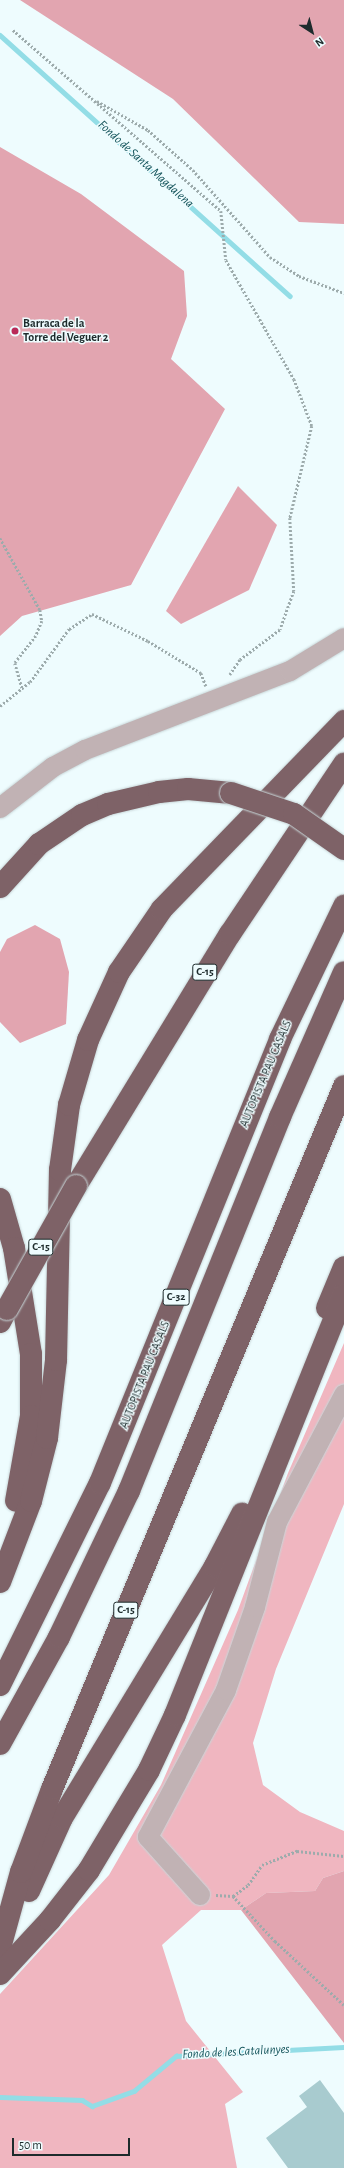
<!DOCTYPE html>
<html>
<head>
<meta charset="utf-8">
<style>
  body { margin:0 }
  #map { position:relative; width:344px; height:2168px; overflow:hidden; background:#eefcfe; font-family:"Alegreya Sans",sans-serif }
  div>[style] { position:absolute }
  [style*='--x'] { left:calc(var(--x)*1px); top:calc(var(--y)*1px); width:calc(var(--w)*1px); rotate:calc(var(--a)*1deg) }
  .green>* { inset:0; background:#f0b6c0 }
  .forest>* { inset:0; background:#e2a5b0 }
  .stream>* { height:4.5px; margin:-2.25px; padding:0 2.25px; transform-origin:2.25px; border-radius:2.25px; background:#93dde6 }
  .building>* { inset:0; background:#a8cbcf }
  .path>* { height:2.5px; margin-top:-1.25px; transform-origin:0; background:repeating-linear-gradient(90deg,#9dabac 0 2px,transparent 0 4px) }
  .roads { filter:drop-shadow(0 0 1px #c8d6d8) drop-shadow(0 0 1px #c8d6d8) }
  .minor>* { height:20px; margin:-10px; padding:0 10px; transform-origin:10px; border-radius:10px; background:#c1b2b4 }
  .highway>* { height:22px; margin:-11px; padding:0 11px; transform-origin:11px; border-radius:11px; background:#7e6267 }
  .bridges { filter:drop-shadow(0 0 1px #c8d6d8) drop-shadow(0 0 1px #c8d6d8) }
  .highway-bridge>* { height:22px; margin:-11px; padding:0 11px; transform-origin:11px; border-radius:11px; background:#7e6267 }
  .dots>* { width:11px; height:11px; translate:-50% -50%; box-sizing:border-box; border:2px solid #eefcfe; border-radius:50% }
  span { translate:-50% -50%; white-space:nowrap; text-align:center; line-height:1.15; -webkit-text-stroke:3px #eefcfe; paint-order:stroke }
  .shield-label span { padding:1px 3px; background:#eefcfe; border:1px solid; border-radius:3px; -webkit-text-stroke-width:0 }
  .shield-label { font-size:11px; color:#1d2b2c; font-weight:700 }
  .poi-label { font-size:12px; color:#1d2b2c; font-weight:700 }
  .left { translate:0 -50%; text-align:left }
  .street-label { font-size:12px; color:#1d2b2c }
  .water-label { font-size:13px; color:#15555c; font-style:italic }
  .north { position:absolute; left:292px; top:12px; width:40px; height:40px; -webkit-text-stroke:3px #eefcfe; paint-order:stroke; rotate:144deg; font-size:11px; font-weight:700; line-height:16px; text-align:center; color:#1d2b2c }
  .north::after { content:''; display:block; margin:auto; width:14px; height:18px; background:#1d2b2c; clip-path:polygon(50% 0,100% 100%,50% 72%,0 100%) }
  .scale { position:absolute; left:12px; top:2138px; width:118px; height:18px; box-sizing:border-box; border:2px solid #1d2b2c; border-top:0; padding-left:5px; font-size:12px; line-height:14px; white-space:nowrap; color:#1d2b2c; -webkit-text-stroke:3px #eefcfe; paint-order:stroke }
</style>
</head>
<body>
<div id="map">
  <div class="green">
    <i style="clip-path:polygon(344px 1343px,344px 1504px,276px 1669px,253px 1743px,263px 1785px,300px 1812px,344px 1831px,344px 1871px,323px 1878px,315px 1891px,266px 1893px,241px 1910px,201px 1910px,162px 1945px,186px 2021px,243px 2092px,225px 2104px,237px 2168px,0 2168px,0 1994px,109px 1875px,161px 1785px,238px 1610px,288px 1473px)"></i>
  </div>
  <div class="forest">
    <i style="clip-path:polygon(20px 0,344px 0,344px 224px,299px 222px,173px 99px)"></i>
    <i style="clip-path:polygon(0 147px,81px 194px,184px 271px,187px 316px,171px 359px,225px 409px,131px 585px,22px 616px,0 636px)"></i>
    <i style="clip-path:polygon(238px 486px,277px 525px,249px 590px,181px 624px,166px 611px)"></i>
    <i style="clip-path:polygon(35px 925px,60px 939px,69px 972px,66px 1024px,20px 1043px,0 1022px,0 952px,7px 939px)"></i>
    <i style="clip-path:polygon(344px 1871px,344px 2043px,241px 1910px,266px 1893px,315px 1891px,323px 1878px)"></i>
  </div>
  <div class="stream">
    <i style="--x:0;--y:35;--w:390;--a:42"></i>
    <i style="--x:0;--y:2097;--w:82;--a:2.1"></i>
    <i style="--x:82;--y:2100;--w:12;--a:31"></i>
    <i style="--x:92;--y:2106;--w:45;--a:-19.7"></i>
    <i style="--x:134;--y:2091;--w:55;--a:-39.8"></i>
    <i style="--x:176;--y:2056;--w:168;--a:-3.1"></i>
  </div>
  <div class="building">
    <i style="clip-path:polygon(320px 2080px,344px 2113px,344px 2168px,288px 2168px,266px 2138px,307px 2107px,299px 2096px)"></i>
  </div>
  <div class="path">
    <i style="--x:13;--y:30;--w:276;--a:41"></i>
    <i style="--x:221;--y:211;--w:49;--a:84.2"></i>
    <i style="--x:226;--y:260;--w:137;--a:60.3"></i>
    <i style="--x:294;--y:379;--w:50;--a:69"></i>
    <i style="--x:312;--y:426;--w:95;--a:103.4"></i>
    <i style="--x:290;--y:518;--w:73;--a:86.9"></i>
    <i style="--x:294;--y:591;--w:41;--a:109.7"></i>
    <i style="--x:280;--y:630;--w:50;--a:143.1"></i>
    <i style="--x:240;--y:660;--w:18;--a:124"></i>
    <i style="--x:97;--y:101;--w:59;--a:29.6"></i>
    <i style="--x:148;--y:130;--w:60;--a:41.6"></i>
    <i style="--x:193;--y:170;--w:116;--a:48.5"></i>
    <i style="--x:270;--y:257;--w:35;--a:33"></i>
    <i style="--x:299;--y:276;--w:48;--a:20.7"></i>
    <i style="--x:0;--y:538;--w:82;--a:60.9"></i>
    <i style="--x:40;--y:610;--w:11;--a:80"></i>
    <i style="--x:42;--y:621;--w:16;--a:112"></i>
    <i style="--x:36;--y:636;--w:34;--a:128"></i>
    <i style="--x:15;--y:663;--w:26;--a:74"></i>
    <i style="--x:0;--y:706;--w:38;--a:-39"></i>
    <i style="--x:30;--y:682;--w:66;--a:-53.7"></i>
    <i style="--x:69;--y:629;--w:27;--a:-33"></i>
    <i style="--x:92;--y:614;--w:62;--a:25.7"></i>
    <i style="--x:148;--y:641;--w:62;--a:31.1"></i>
    <i style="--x:201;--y:673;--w:14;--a:69"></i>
    <i style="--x:216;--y:1895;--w:17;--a:3"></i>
    <i style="--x:233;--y:1896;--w:19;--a:-36"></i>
    <i style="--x:248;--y:1885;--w:24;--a:-55"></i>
    <i style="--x:262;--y:1865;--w:38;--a:-22"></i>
    <i style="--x:297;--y:1851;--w:47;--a:6.1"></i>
    <i style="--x:233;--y:1896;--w:62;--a:47"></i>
    <i style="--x:275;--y:1941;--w:94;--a:42.8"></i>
  </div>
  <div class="roads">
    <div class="minor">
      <i style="--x:0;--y:808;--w:67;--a:-37.7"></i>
      <i style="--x:53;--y:767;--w:36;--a:-28"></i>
      <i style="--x:85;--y:750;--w:220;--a:-21.1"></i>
      <i style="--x:290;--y:671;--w:63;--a:-31.4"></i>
      <i style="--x:200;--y:1895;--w:78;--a:-131.9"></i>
      <i style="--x:148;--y:1837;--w:166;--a:-62"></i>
      <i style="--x:226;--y:1690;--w:88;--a:-70.7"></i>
      <i style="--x:255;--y:1607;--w:88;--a:-75.5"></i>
      <i style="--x:277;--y:1522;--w:144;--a:-62.2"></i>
    </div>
    <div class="highway">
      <i style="--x:0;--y:887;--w:58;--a:-47.8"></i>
      <i style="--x:39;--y:844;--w:52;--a:-34"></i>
      <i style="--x:82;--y:815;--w:28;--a:-23"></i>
      <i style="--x:108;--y:804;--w:52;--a:-13.2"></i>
      <i style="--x:159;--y:792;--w:29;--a:-6"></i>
      <i style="--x:188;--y:789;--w:43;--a:5.3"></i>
      <i style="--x:76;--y:1186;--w:295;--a:-58.6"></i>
      <i style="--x:230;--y:934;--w:205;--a:-56.2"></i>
      <i style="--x:0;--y:1199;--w:51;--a:74.1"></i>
      <i style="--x:14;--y:1248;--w:107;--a:80.9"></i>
      <i style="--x:31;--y:1354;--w:62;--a:90"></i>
      <i style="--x:31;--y:1416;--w:86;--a:100"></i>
      <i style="--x:327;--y:1308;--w:44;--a:-67.5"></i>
      <i style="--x:0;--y:1322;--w:15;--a:-62"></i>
      <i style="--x:0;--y:1582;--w:87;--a:-69.1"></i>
      <i style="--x:31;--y:1501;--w:65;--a:-75.7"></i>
      <i style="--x:47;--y:1438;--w:79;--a:-83.4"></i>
      <i style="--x:56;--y:1360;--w:190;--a:-88.8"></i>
      <i style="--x:60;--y:1170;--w:66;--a:-82.1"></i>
      <i style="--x:69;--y:1105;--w:68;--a:-73.7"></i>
      <i style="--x:88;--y:1040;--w:75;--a:-65.5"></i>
      <i style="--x:119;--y:972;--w:76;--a:-55.7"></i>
      <i style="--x:162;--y:909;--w:262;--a:-45.9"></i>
      <i style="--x:0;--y:1685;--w:225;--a:-63.7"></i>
      <i style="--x:100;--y:1483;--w:479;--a:-67.9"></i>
      <i style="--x:280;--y:1039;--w:148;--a:-64.3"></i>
      <i style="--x:0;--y:1744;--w:122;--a:-61.1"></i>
      <i style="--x:59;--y:1637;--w:162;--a:-64.4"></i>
      <i style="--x:129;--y:1491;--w:403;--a:-68"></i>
      <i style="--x:280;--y:1117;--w:158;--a:-66.2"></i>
      <i style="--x:29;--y:1891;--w:80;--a:-65.7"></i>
      <i style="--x:62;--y:1818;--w:295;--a:-58.7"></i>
      <i style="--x:215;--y:1566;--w:59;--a:-62.6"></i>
      <i style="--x:0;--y:1948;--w:79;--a:-74.6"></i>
      <i style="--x:21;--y:1872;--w:89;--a:-69.5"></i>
      <i style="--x:52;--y:1789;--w:761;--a:-67.44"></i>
      <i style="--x:0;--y:1974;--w:74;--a:-47.2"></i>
      <i style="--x:50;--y:1920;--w:63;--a:-52"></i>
      <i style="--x:89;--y:1870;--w:117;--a:-59"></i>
      <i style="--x:149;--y:1770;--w:61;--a:-64.7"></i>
      <i style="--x:175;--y:1715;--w:453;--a:-68.1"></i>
    </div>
  </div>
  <div class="bridges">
    <div class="highway-bridge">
      <i style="--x:231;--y:793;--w:66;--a:18.4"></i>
      <i style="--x:294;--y:814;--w:61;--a:35"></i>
      <i style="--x:7;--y:1309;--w:141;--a:-60.7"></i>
    </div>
  </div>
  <div class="dots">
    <i style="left:15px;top:331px;background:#b92a58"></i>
  </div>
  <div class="shield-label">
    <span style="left:205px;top:972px">C-15</span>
    <span style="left:41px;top:1247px">C-15</span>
    <span style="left:176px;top:1297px">C-32</span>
    <span style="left:126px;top:1610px">C-15</span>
  </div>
  <div class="poi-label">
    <span class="left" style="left:23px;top:331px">Barraca de la<br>Torre del Veguer 2</span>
  </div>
  <div class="street-label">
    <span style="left:266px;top:1074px;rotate:-67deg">AUTOPISTA PAU CASALS</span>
    <span style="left:145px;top:1375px;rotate:-68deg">AUTOPISTA PAU CASALS</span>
  </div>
  <div class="water-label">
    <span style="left:145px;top:165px;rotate:42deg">Fondo de Santa Magdalena</span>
    <span style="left:236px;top:2053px;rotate:-3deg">Fondo de les Catalunyes</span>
  </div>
  <div class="north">N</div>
  <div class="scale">50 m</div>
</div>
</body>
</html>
